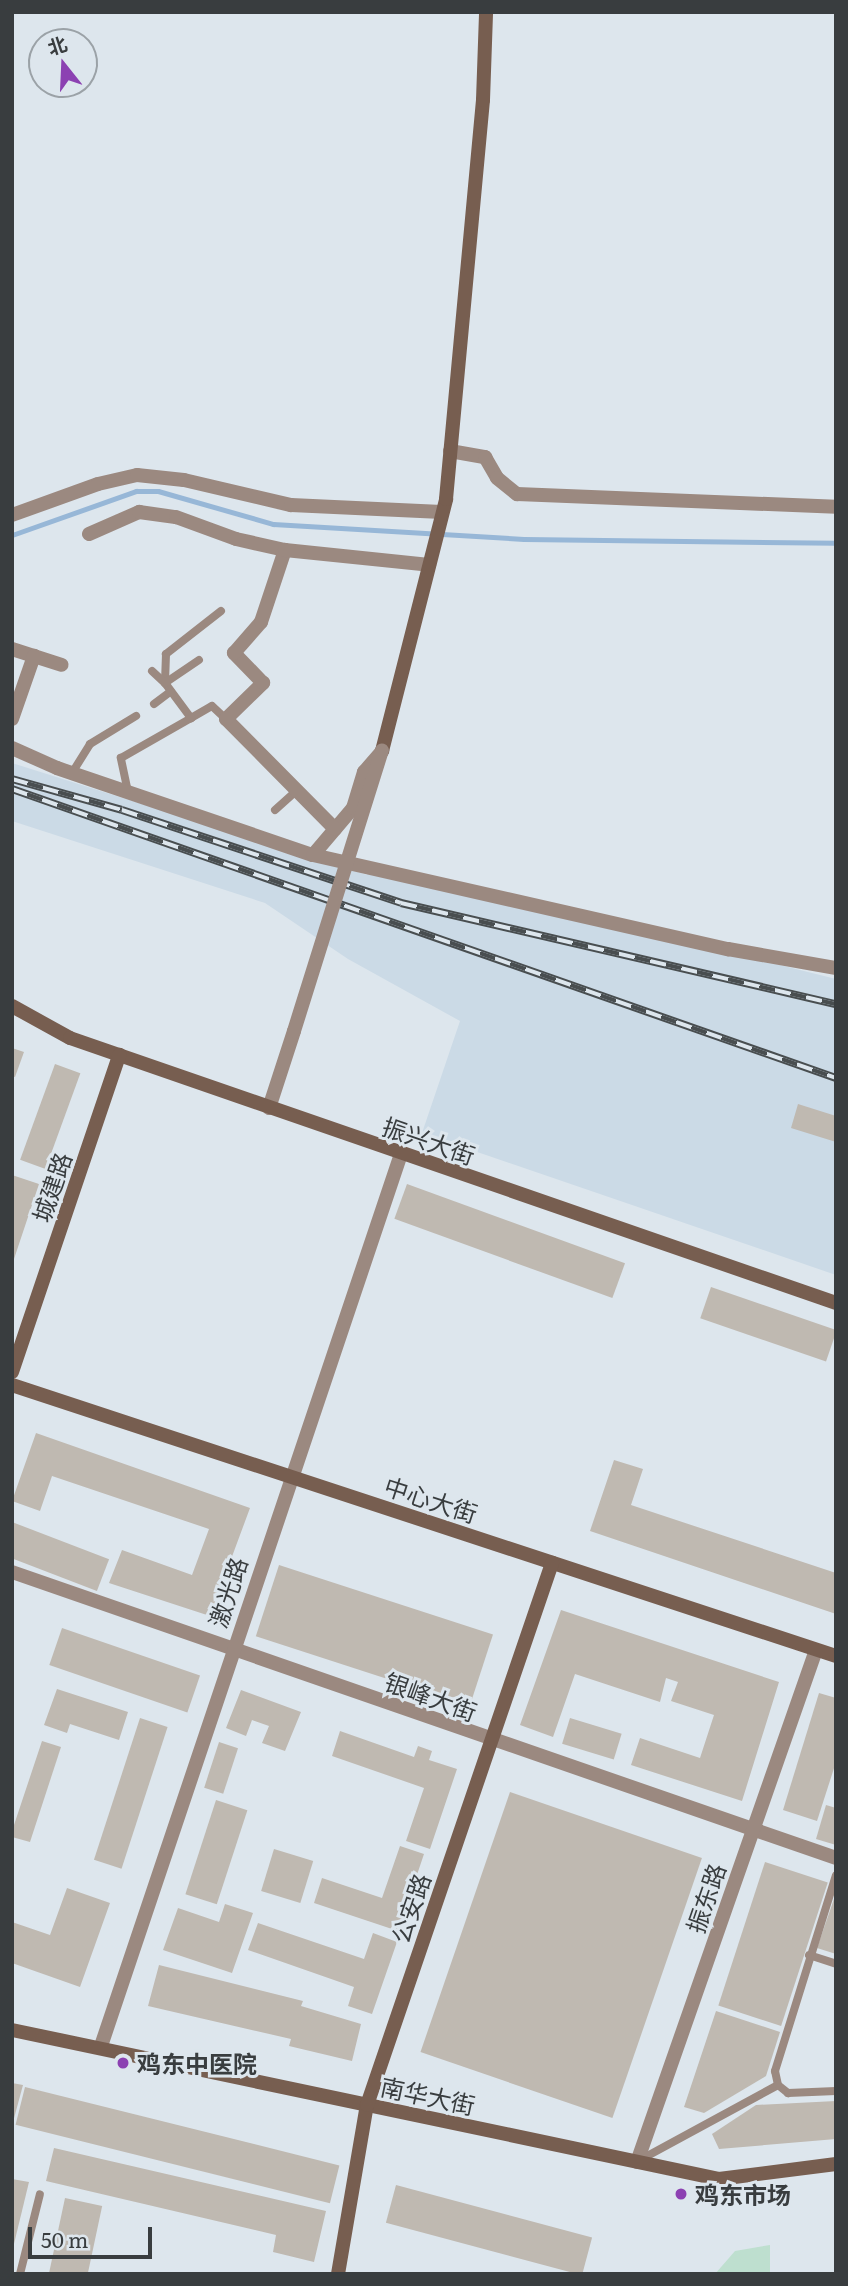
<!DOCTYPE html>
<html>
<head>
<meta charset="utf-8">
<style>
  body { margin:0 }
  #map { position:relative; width:848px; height:2286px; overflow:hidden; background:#dde6ed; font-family:Literata,"Noto Sans SC",serif }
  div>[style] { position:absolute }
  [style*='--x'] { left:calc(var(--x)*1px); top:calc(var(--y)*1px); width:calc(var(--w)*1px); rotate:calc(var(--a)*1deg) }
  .built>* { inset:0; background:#cbdae6 }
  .green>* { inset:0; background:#bedfcf }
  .stream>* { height:5px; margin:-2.5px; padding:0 2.5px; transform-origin:2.5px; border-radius:2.5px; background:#97b7d7 }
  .building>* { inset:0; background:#bfb9b1; transform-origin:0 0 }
  .lane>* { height:8px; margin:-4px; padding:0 4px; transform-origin:4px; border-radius:4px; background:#9b8980 }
  .street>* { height:14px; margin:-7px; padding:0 7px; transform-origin:7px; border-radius:7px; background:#9b8980 }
  .secondary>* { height:14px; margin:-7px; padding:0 7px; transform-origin:7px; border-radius:7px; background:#775e50 }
  .rail>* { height:8px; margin-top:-4px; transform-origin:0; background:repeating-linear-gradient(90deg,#dde6ed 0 16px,#494e50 0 32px); box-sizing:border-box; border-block:2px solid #494e50 }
  .street-bridge>* { height:14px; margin:-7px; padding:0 7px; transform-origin:7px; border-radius:7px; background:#9b8980 }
  .dots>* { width:19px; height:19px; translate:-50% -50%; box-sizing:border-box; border:4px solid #dde6ed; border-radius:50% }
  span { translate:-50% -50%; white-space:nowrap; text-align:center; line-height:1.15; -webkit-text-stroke:6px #dde6ed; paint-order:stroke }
  .street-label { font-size:24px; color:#393d3f }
  .poi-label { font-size:24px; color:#393d3f; font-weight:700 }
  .left { translate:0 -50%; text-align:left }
  .frame { position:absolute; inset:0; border:14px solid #393d3f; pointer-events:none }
  .north { position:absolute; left:28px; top:28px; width:70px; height:70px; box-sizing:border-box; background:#dde6ed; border:2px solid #9ba2a7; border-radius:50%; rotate:342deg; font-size:19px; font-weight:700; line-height:28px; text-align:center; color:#393d3f }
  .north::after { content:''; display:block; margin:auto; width:24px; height:32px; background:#8c41b2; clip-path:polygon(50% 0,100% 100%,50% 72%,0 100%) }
  .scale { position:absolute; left:28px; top:2227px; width:124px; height:32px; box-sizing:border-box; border:4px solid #393d3f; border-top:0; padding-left:9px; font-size:21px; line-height:24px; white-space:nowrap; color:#393d3f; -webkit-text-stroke:5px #dde6ed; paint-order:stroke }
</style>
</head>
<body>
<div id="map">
  <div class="built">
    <i style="clip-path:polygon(12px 763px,367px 875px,371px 863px,836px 979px,836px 1275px,422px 1133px,460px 1021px,348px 959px,265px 903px,12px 821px)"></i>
  </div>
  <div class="green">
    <i style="clip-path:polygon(770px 2245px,770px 2274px,715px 2274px,735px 2251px)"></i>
  </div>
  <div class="stream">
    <i style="--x:12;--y:535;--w:132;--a:-19.5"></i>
    <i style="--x:136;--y:491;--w:22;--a:0"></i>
    <i style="--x:158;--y:491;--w:120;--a:16"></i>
    <i style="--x:273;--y:524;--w:251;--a:3.4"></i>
    <i style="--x:524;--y:539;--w:312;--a:0.7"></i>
  </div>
  <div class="building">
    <i style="clip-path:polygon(12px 1048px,24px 1052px,15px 1077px,12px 1076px)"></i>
    <i style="left:55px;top:1064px;width:27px;height:102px;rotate:20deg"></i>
    <i style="clip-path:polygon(798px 1104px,836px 1116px,836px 1142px,791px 1128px)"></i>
    <i style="clip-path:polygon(12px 1175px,39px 1184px,13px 1262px,12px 1262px)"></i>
    <i style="left:407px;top:1184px;width:232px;height:37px;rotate:20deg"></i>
    <i style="left:711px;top:1287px;width:133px;height:33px;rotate:19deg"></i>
    <i style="clip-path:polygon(36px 1433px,250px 1508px,210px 1616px,109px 1583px,122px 1550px,192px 1575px,209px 1529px,52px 1476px,40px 1511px,12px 1501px)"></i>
    <i style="clip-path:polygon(614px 1460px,643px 1469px,631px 1505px,836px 1573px,836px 1614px,590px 1531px)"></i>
    <i style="left:12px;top:1522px;width:104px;height:34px;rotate:21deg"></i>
    <i style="left:279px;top:1565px;width:225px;height:75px;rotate:18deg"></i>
    <i style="clip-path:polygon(561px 1610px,779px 1682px,742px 1801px,631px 1765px,640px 1738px,700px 1758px,714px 1715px,671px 1701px,678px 1682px,666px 1678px,660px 1702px,575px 1674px,553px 1737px,520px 1725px)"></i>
    <i style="left:62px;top:1628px;width:146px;height:39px;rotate:19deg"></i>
    <i style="clip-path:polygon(57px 1689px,128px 1712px,119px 1740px,70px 1724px,67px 1733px,44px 1725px)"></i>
    <i style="clip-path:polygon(241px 1690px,301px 1712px,285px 1751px,262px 1743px,269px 1726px,252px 1720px,246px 1736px,226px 1728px)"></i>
    <i style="clip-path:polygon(819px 1693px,836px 1698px,836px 1762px,817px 1821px,783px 1810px)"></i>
    <i style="left:140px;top:1718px;width:29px;height:149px;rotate:18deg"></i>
    <i style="left:570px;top:1718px;width:54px;height:27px;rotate:17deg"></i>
    <i style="clip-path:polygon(340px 1731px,414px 1757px,418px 1746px,432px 1751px,429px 1760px,457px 1769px,430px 1849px,406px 1841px,424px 1788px,332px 1756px)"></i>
    <i style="clip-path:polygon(42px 1741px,61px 1747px,30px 1842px,12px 1837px,12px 1831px)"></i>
    <i style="left:219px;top:1742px;width:20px;height:48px;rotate:18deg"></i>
    <i style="left:510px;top:1792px;width:203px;height:275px;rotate:19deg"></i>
    <i style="left:216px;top:1800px;width:33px;height:99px;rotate:18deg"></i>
    <i style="clip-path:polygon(826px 1805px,836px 1808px,836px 1845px,816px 1839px)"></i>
    <i style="clip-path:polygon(400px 1846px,424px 1854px,398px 1931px,314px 1903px,322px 1878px,382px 1898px)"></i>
    <i style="left:274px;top:1849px;width:41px;height:44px;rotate:17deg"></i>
    <i style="left:765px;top:1862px;width:66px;height:151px;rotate:18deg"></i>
    <i style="clip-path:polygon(67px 1888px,110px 1903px,80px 1987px,12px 1963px,12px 1922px,50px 1935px)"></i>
    <i style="clip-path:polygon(835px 1896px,836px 1896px,836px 1954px,817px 1948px)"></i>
    <i style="clip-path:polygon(225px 1904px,253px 1913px,232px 1973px,163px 1950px,178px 1908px,219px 1922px)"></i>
    <i style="clip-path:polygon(258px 1923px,364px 1959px,373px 1933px,397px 1942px,372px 2014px,348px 2006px,354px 1987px,248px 1950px)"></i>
    <i style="clip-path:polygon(159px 1965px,303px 2001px,301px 2006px,361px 2024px,352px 2061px,289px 2046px,291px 2039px,148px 2006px)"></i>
    <i style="clip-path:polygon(716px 2011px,780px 2032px,766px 2076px,704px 2113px,684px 2107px)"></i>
    <i style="clip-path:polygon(12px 2083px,23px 2085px,13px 2122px,12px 2122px)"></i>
    <i style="left:25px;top:2087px;width:324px;height:39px;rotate:14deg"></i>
    <i style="clip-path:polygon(836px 2101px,836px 2139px,719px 2149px,712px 2134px,756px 2105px)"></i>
    <i style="clip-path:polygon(54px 2148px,326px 2211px,314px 2262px,273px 2252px,276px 2235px,46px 2181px)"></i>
    <i style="clip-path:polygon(12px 2179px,29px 2182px,13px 2248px,12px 2248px)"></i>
    <i style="left:396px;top:2185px;width:203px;height:39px;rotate:15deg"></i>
    <i style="left:65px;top:2198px;width:38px;height:78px;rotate:12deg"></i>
  </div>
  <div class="lane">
    <i style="--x:221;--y:611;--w:70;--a:142"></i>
    <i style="--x:166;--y:654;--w:29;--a:92"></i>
    <i style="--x:165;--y:683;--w:44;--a:53.4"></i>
    <i style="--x:191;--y:718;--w:24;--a:-30"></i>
    <i style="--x:212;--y:706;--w:19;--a:43"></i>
    <i style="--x:152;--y:671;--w:18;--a:43"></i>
    <i style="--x:165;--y:683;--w:41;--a:-34.1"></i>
    <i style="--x:154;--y:704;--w:21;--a:-37"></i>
    <i style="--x:72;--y:773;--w:34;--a:-58"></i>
    <i style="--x:90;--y:744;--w:54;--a:-31.3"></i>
    <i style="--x:128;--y:792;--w:35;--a:-102"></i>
    <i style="--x:121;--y:758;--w:81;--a:-29.7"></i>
    <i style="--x:275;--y:810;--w:27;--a:-42"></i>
    <i style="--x:809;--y:1955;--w:28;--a:18"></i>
    <i style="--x:778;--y:2085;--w:14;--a:-102"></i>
    <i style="--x:775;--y:2071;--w:205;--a:-72.7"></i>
    <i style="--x:638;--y:2161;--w:159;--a:-28.5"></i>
    <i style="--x:778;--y:2085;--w:13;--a:39"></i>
    <i style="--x:788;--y:2093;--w:48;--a:-2.4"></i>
    <i style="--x:20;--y:2274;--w:82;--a:-76"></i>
  </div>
  <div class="street">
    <i style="--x:450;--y:451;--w:36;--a:10"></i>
    <i style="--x:485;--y:457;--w:24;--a:60"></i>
    <i style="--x:497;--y:478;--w:26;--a:39"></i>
    <i style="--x:517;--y:494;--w:319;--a:2.3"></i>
    <i style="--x:12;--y:515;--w:91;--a:-19.8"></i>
    <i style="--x:98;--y:484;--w:40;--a:-13"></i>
    <i style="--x:137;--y:475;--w:47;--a:6.1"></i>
    <i style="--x:184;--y:480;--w:110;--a:13.2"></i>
    <i style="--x:291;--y:505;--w:151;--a:2.7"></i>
    <i style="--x:89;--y:534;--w:55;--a:-23.7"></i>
    <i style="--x:139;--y:512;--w:37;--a:8"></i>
    <i style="--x:176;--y:517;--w:64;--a:20.1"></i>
    <i style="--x:236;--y:539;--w:50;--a:12.7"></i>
    <i style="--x:12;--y:649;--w:52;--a:17.7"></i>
    <i style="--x:12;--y:719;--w:67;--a:-70.8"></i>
    <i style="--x:12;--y:748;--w:49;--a:24"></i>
    <i style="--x:57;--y:768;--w:270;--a:18.8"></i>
    <i style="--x:313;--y:855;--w:62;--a:-49.6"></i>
    <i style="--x:353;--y:808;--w:38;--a:-73"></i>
    <i style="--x:364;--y:772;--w:28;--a:-49"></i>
    <i style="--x:335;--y:829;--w:155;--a:-134.7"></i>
    <i style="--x:226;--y:719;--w:52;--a:-44.2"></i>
    <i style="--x:263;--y:683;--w:42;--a:-134"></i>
    <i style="--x:234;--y:653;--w:41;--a:-48.9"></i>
    <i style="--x:261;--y:622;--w:76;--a:-71.6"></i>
    <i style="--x:285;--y:550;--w:145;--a:5.9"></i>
    <i style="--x:313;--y:855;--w:426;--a:12.8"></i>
    <i style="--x:728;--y:949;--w:110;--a:10"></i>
    <i style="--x:269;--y:1108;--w:81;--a:-72"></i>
    <i style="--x:12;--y:1572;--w:872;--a:19.14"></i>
    <i style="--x:101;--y:2046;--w:941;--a:-71.41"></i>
    <i style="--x:637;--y:2162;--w:542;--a:-70.73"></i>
  </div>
  <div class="secondary">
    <i style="--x:382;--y:751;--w:260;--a:-75.7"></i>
    <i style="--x:446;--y:499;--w:401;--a:-84.7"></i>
    <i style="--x:483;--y:100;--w:88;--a:-88"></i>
    <i style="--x:12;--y:1006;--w:66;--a:28.9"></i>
    <i style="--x:70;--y:1038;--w:811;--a:19.08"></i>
    <i style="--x:12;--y:1372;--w:335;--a:-71.3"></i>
    <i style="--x:12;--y:1385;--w:867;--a:18.21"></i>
    <i style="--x:12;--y:2030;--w:723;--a:11.9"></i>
    <i style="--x:719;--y:2179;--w:118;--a:-7.3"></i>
    <i style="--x:338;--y:2274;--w:171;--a:-80.3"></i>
    <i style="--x:367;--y:2105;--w:573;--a:-71.15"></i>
  </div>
  <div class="rail">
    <i style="--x:12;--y:779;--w:114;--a:15.7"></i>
    <i style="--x:122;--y:810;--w:294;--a:18.4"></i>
    <i style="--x:401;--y:903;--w:447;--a:13.1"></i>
    <i style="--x:12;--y:789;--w:873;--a:19.33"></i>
  </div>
  <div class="street-bridge">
    <i style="--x:294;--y:1031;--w:294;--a:-72.6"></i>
  </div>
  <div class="dots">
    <i style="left:123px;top:2063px;background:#8c41b2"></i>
    <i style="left:681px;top:2194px;background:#8c41b2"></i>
  </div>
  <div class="street-label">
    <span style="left:429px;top:1140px;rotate:19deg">振兴大街</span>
    <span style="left:51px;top:1187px;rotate:-71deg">城建路</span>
    <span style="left:431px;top:1499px;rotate:18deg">中心大街</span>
    <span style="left:227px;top:1592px;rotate:-72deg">激光路</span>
    <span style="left:431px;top:1696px;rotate:20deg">银峰大街</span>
    <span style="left:705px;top:1898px;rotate:-71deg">振东路</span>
    <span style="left:410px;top:1908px;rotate:-71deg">公安路</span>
    <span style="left:428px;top:2095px;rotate:12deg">南华大街</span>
  </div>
  <div class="poi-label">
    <span class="left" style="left:137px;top:2063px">鸡东中医院</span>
    <span class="left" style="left:695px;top:2194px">鸡东市场</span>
  </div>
  <div class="frame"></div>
  <div class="north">北</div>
  <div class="scale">50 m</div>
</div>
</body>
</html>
